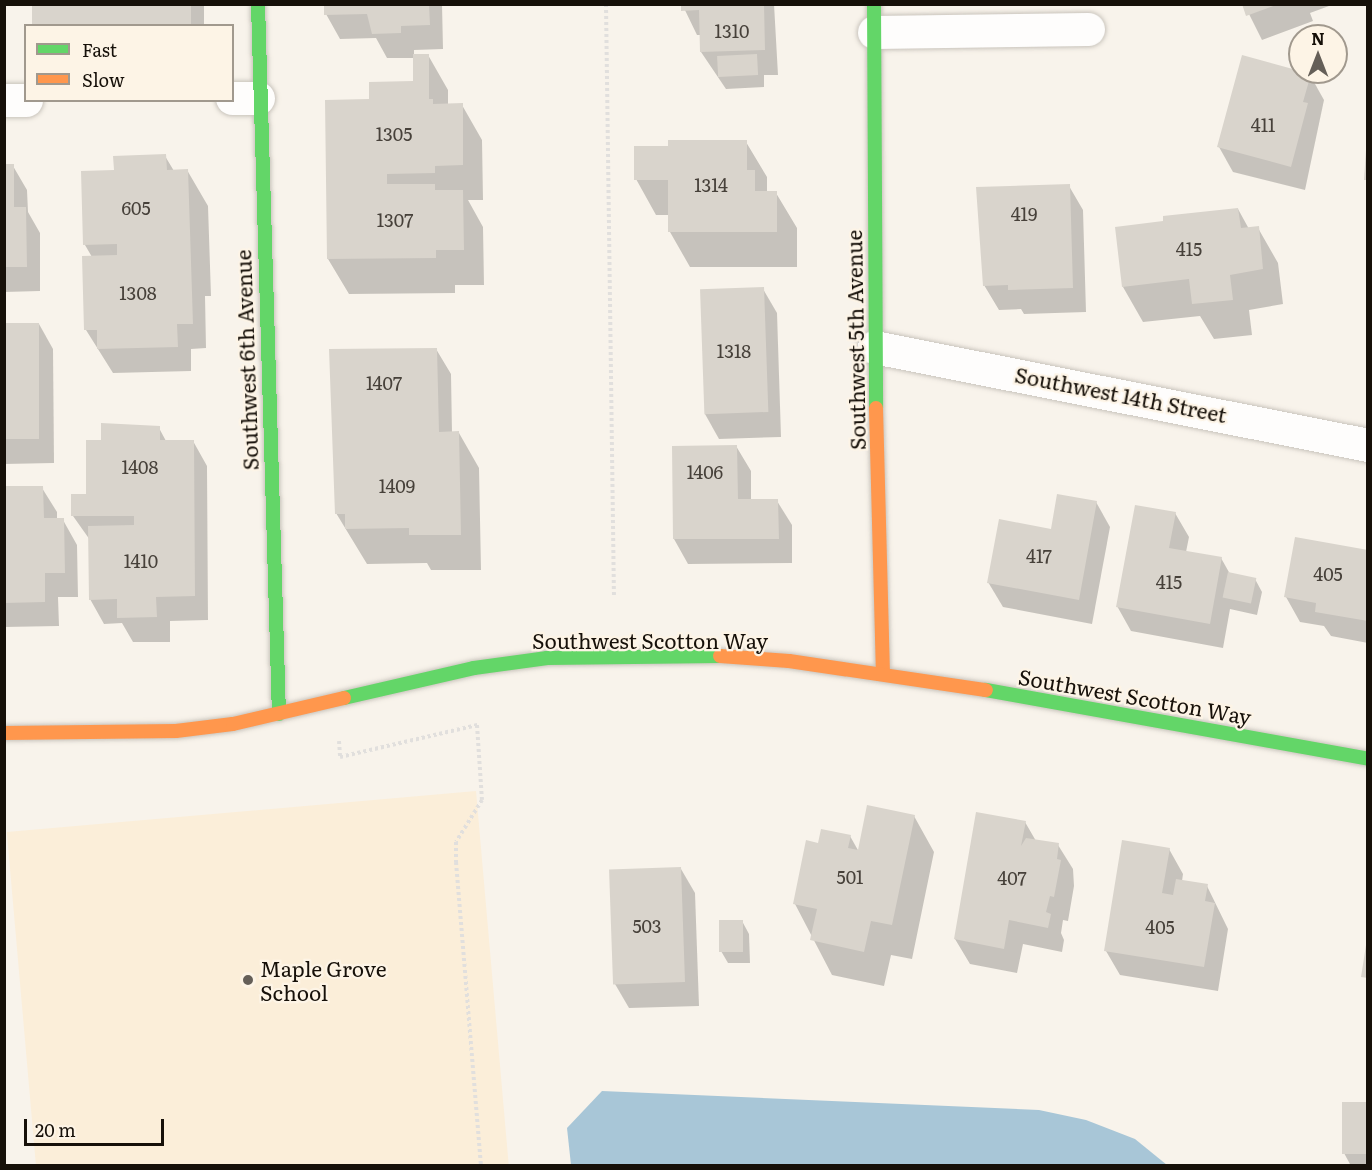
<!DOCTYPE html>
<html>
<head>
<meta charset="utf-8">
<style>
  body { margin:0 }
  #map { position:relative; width:1372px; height:1170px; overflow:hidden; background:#f8f3eb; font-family:Literata,serif }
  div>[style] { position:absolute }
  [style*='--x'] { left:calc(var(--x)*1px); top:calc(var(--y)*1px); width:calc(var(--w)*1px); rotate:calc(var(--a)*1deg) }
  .built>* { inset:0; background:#fbeed9; transform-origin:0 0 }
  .water>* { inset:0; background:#a8c6d7 }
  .shadow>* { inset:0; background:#0003; transform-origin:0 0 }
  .building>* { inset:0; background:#d9d4cc; transform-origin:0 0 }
  .path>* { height:4px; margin-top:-2px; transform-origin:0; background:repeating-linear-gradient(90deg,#e1dfdd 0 3px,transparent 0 6px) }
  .roads { filter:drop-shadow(0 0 2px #c9c4bc) drop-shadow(0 0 2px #c9c4bc) }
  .street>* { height:33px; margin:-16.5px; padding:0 16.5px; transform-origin:16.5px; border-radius:16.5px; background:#fefdfc }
  .fast>* { height:14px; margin:-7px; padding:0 7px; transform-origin:7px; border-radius:7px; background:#63d668 }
  .slow>* { height:14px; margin:-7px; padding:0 7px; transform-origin:7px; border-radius:7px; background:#ff974d }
  .dots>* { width:16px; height:16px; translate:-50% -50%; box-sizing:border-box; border:3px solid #fdf4e6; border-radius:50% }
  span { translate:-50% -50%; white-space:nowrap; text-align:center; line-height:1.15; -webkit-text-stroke:4.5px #fdf4e6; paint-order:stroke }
  .number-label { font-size:18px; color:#47413a }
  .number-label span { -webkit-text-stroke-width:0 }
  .street-label { font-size:21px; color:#161009 }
  .poi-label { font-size:21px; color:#161009 }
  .left { translate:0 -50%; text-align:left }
  .frame { position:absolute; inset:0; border:6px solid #161009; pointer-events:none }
  .legend { position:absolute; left:24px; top:24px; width:210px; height:78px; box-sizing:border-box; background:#fdf4e6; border:2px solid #a1998e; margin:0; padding:8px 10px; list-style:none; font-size:18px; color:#161009 }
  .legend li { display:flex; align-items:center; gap:12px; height:30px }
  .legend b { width:30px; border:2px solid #a1998e }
  .north { position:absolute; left:1288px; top:24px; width:60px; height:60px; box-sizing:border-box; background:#fdf4e6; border:2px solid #a1998e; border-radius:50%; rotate:0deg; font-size:16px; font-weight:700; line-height:24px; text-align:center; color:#161009 }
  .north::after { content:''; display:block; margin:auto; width:21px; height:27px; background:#655f58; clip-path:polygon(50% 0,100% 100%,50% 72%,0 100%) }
  .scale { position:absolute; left:24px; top:1119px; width:140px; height:27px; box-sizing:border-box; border:3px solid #161009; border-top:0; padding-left:8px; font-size:18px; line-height:21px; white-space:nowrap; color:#161009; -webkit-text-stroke:4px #fdf4e6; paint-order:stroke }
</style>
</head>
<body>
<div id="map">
  <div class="built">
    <i style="left:476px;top:791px;width:375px;height:471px;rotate:85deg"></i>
  </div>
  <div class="water">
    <i style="clip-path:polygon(602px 1091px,1039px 1110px,1086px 1120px,1135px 1139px,1167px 1165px,571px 1165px,567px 1128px)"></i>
  </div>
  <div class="shadow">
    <i style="left:33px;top:4px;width:171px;height:21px"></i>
    <i style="clip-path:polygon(325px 4px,442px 4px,443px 49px,414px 50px,414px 55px,428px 55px,448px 90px,448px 105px,462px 105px,482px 140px,483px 200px,468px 200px,483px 227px,484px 285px,455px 285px,455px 293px,349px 294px,328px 259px,371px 101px,415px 83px,415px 58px,387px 58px,376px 38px,340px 39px,326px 14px)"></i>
    <i style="clip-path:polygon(682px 4px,774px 4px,778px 75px,764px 75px,764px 87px,726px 89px,701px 52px,701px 35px,697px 35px)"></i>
    <i style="clip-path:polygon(1244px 4px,1328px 4px,1329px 6px,1310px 13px,1313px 21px,1262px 40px)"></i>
    <i style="clip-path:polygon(1310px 75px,1324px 100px,1305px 190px,1233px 172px,1219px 147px)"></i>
    <i style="clip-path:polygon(746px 142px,767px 177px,767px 193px,776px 193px,797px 228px,797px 267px,690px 267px,670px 232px,670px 215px,656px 215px,636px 179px)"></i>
    <i style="clip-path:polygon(165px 156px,174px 171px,187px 170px,208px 206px,211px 296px,205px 296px,206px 348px,191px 349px,191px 371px,113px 373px,86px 330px,84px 258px,92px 257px,85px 245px,83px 173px,115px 172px)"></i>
    <i style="clip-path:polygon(4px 166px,13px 166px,27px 190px,28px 212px,40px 233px,40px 291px,4px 292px)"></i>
    <i style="clip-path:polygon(1069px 186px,1083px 210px,1086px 312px,1024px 314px,1021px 309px,999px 310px,984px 285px)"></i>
    <i style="clip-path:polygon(1238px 209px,1249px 229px,1258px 228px,1278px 263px,1283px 304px,1249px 310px,1252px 335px,1214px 339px,1200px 316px,1143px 322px,1123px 287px,1165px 222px)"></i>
    <i style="clip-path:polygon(763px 289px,777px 313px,781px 437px,719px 439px,705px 414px)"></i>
    <i style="clip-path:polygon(39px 324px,53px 349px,54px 463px,4px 464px,4px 325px)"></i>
    <i style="clip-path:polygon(436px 349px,451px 374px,452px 433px,459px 433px,479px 468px,481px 570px,431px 570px,427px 563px,367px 564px,336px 513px)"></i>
    <i style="clip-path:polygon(159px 428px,166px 441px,193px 441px,207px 466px,208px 620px,170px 621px,170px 642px,133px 642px,122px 623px,104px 624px,90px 599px,90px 540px,73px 516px,88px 495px,103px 442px)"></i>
    <i style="clip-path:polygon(736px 446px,751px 471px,751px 501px,777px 501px,792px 525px,792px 563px,688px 564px,674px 539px)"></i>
    <i style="clip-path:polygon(4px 488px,42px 488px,57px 512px,57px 520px,63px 520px,77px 545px,78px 597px,58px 597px,59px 626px,4px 627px)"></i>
    <i style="clip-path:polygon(1096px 502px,1110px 527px,1092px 624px,1003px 607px,988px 582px,1052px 531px)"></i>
    <i style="clip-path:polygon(1175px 513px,1189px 537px,1186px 552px,1221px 558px,1230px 574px,1255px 579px,1262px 592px,1257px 615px,1230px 609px,1223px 648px,1131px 631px,1117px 606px)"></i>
    <i style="clip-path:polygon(1368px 552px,1368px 643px,1331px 636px,1324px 626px,1300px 622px,1286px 597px)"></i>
    <i style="clip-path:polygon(914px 816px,934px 852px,912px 959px,891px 955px,884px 986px,832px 975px,795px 904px,819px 844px,850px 836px,859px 852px)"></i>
    <i style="clip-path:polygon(1025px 822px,1036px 841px,1058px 845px,1073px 869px,1074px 886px,1068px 921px,1063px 920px,1061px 933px,1064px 940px,1062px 952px,1023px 944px,1017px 973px,970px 964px,955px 939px)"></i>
    <i style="clip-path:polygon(1169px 849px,1183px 874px,1182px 881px,1207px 886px,1228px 929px,1218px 991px,1120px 975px,1106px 951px)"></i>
    <i style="clip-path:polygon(681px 869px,695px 893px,699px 1006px,629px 1008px,615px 984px)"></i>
    <i style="clip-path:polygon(742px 921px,749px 934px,750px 963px,728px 963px,721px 951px)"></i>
    <i style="clip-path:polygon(1368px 1103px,1368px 1166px,1351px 1166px,1344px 1153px)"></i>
  </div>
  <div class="building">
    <i style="clip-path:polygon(324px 4px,429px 4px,430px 25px,401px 26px,401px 33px,372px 34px,367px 14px,324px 15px)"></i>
    <i style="clip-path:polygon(681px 4px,764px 4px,765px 50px,700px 52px,699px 10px,681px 11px)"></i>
    <i style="clip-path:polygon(1242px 4px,1276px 4px,1276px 5px,1246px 16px)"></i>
    <i style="left:32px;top:5px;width:159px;height:21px"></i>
    <i style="clip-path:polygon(413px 54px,429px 54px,429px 99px,433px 99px,433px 104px,463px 103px,463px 165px,435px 166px,435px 173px,387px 174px,387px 184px,435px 184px,435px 190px,463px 190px,464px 250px,436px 250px,436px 258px,327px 259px,325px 100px,369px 99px,369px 82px,413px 81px)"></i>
    <i style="left:757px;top:54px;width:21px;height:40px;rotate:87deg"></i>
    <i style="clip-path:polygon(1242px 55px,1311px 74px,1303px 102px,1308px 103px,1291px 167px,1217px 147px)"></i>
    <i style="clip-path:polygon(668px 140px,747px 140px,747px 170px,755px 170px,755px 191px,777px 191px,777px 232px,668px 232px,668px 180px,634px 180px,634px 146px,668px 146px)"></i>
    <i style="clip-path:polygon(1366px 150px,1368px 150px,1368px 180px,1364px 180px)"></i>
    <i style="clip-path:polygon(166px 154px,167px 170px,188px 169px,193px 324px,177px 324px,178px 347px,97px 349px,97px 330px,84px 330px,82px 256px,117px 255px,117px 244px,83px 245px,81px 171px,114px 170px,113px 156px)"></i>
    <i style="clip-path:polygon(4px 164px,14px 164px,14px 207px,26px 207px,27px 267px,4px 267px)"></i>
    <i style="clip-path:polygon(1070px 184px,1073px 288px,1008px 290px,1008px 285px,983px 286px,976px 187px)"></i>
    <i style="clip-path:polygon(1238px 208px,1241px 228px,1259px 226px,1263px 269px,1230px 275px,1233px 300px,1192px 304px,1189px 279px,1122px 287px,1115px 227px,1163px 221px,1163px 216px)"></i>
    <i style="left:764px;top:287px;width:125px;height:64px;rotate:88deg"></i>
    <i style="left:4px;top:323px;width:35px;height:116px"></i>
    <i style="clip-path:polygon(437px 348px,439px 432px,459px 431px,461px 535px,409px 535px,409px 528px,345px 529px,345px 514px,335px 514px,329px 349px)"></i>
    <i style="clip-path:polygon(101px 423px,160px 426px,160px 440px,194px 440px,195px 596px,156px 597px,157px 617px,117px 618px,117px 599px,89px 600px,88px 526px,134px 525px,134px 516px,71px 516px,71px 494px,86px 494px,86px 440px,101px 440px)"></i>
    <i style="clip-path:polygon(737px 445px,738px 499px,778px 499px,779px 539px,673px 539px,672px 446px)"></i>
    <i style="clip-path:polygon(4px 486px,43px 486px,44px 518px,64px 518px,65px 573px,45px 573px,45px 602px,4px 603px)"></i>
    <i style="clip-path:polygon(1057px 494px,1097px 501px,1079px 600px,987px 583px,999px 519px,1051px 529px)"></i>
    <i style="clip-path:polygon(1135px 505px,1176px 512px,1169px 548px,1222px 557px,1210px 624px,1116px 607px)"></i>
    <i style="clip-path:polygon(1295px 537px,1368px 550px,1368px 621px,1315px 612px,1316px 603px,1284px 597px)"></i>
    <i style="left:1228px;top:572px;width:29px;height:26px;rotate:12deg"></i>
    <i style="clip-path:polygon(867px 805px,915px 815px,892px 925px,871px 921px,864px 952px,810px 940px,817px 909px,793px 904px,806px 840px,818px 843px,821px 829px,851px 835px,848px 848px,858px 850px)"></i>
    <i style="clip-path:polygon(976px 812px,1026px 821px,1021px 846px,1026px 838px,1059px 843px,1057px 859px,1061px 860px,1054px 897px,1050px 896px,1046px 912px,1051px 914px,1048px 928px,1009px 920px,1004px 949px,954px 939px)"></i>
    <i style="clip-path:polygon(1122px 840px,1170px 848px,1162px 893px,1173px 895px,1176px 879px,1208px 884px,1205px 901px,1215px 903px,1204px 967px,1104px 951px)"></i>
    <i style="left:681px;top:867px;width:115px;height:72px;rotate:88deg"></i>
    <i style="left:719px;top:920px;width:24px;height:32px"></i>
    <i style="clip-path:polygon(1366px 945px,1368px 945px,1368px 978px,1361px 977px)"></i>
    <i style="left:1342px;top:1102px;width:26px;height:52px"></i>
  </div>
  <div class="path">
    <i style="--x:606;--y:4;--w:594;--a:89.23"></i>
    <i style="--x:339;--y:741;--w:16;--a:86"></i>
    <i style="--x:340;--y:757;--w:141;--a:-13.1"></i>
    <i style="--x:477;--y:725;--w:75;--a:86.2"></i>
    <i style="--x:482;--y:800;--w:49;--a:121.8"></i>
    <i style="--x:456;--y:842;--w:20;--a:90"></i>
    <i style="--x:456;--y:862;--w:305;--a:85.3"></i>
  </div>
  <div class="roads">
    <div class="street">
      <i style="--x:874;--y:32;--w:214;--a:-0.8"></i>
      <i style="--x:232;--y:98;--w:26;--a:0"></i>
      <i style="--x:4;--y:100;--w:22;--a:0"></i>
      <i style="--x:874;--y:347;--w:504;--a:11.22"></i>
    </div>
    <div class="fast">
      <i style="--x:258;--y:4;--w:710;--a:88.31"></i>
      <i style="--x:874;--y:4;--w:404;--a:89.7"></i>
      <i style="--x:986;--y:690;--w:388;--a:10.2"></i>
      <i style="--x:344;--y:698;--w:133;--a:-13"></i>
      <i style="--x:474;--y:668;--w:74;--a:-7.8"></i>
      <i style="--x:547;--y:658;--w:173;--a:-0.7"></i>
    </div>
    <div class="slow">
      <i style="--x:876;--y:408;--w:266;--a:88.5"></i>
      <i style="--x:720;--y:656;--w:69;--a:4.1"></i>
      <i style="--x:789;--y:661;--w:199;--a:8.4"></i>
      <i style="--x:4;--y:733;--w:172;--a:-0.7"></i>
      <i style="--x:176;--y:731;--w:57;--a:-7"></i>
      <i style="--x:233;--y:724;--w:114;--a:-13.2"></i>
    </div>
  </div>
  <div class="dots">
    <i style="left:248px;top:980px;background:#655f58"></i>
  </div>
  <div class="number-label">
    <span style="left:732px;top:31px">1310</span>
    <span style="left:1263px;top:125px">411</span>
    <span style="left:394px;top:134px">1305</span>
    <span style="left:711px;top:185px">1314</span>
    <span style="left:136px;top:208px">605</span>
    <span style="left:1024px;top:214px">419</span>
    <span style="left:395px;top:220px">1307</span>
    <span style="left:1189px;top:249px">415</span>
    <span style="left:138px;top:293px">1308</span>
    <span style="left:734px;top:351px">1318</span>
    <span style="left:384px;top:383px">1407</span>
    <span style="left:140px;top:467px">1408</span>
    <span style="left:705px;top:472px">1406</span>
    <span style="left:397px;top:486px">1409</span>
    <span style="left:1039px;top:556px">417</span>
    <span style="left:141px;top:561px">1410</span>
    <span style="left:1328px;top:574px">405</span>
    <span style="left:1169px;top:582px">415</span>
    <span style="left:850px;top:877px">501</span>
    <span style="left:1012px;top:878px">407</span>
    <span style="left:647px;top:926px">503</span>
    <span style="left:1160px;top:927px">405</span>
  </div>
  <div class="street-label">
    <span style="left:855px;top:340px;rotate:-91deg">Southwest 5th Avenue</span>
    <span style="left:246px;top:360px;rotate:-92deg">Southwest 6th Avenue</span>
    <span style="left:1121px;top:394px;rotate:11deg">Southwest 14th Street</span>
    <span style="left:650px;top:640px">Southwest Scotton Way</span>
    <span style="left:1135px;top:696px;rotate:10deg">Southwest Scotton Way</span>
  </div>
  <div class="poi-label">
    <span class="left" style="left:260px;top:980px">Maple Grove<br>School</span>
  </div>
  <div class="frame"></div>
  <ul class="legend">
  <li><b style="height:8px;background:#63d668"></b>Fast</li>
  <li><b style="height:8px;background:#ff974d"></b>Slow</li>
  </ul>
  <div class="north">N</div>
  <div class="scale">20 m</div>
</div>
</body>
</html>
